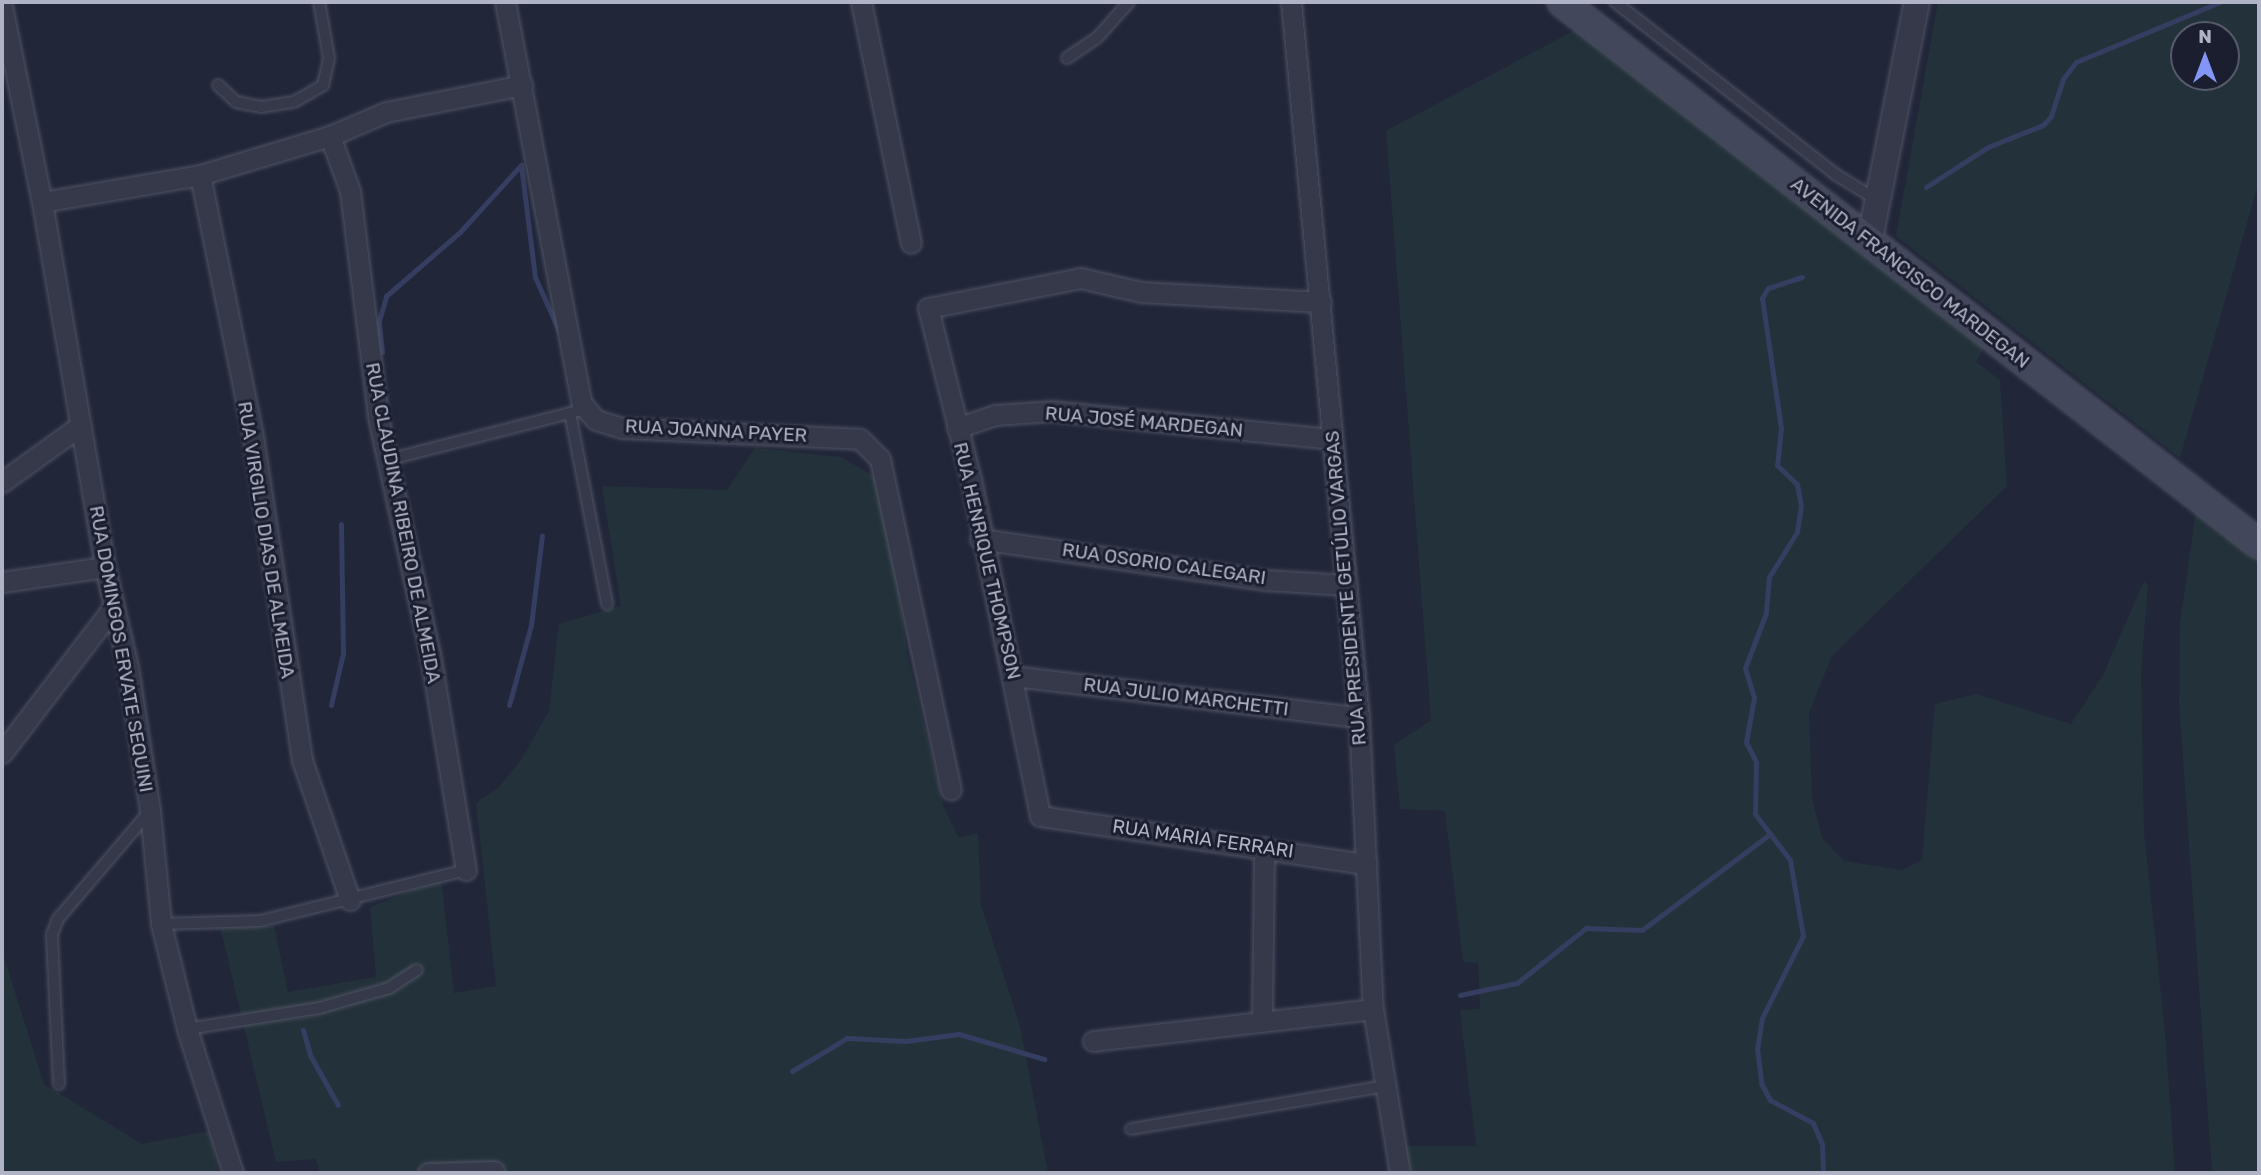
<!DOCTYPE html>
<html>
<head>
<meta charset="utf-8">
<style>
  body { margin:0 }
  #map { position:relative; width:2261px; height:1175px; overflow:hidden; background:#212639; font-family:Rubik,sans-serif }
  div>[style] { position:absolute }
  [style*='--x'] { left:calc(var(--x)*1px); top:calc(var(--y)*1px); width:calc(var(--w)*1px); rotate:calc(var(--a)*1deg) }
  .green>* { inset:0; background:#23323a }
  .stream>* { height:5px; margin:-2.5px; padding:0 2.5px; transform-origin:2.5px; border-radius:2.5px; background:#353d60 }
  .roads { filter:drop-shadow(0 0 2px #505364) drop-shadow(0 0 2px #505364) }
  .service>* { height:10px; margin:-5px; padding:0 5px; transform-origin:5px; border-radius:5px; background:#353949 }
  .minor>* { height:19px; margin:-9.5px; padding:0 9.5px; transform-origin:9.5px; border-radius:9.5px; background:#353949 }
  .tertiary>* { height:24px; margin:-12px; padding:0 12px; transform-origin:12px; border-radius:12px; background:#353949 }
  .secondary>* { height:28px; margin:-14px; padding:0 14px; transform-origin:14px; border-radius:14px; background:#43475c }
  span { translate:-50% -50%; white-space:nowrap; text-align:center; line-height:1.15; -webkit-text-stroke:6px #1a1e2e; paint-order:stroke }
  .street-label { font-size:19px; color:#b0b3c6 }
  .frame { position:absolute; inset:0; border:4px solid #b0b3c6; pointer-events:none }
  .north { position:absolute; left:2170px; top:21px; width:70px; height:70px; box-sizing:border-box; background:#1a1e2e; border:2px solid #565a6b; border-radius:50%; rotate:0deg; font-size:19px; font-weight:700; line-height:28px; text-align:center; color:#b0b3c6 }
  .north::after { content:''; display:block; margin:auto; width:24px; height:32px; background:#8396f7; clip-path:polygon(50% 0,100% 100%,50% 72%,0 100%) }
</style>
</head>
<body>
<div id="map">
  <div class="green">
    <i style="clip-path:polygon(evenodd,1938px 2px,2259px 2px,2259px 181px,2180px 458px,1896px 236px,1938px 2px,2184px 35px,2226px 35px,2226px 77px,2184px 77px,2184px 35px)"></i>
    <i style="clip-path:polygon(1579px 28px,1985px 345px,1976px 362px,2000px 380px,2007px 486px,1832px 656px,1809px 713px,1812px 798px,1822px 838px,1844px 861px,1902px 870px,1922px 860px,1935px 704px,1976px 694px,2071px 724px,2103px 675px,2144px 581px,2148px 586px,2141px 671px,2144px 831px,2165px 1032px,2175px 1173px,1406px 1173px,1400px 1146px,1476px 1146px,1460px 1010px,1480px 1009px,1478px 963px,1463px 962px,1445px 811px,1400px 809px,1394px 745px,1431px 720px,1386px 131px)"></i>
    <i style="clip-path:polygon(755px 448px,841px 457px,885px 483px,907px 654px,944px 808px,959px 838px,978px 833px,981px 905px,1020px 1026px,1048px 1173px,320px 1173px,316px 1159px,276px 1162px,220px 926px,274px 926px,288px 992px,376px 977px,370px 907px,441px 879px,454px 993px,496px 986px,476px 803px,499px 787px,521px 760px,549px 711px,559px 624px,621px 606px,602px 486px,727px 490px)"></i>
    <i style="clip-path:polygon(2196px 510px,2259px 559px,2259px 1173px,2212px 1173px,2179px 701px,2180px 623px)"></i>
    <i style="clip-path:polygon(2px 951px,44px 1084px,142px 1144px,210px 1131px,218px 1173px,2px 1173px)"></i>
  </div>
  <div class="stream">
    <i style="--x:521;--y:165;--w:113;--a:82.9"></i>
    <i style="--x:535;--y:277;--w:59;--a:66"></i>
    <i style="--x:1926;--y:187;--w:74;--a:-32.8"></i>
    <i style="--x:1988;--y:147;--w:59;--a:-21.8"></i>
    <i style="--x:2043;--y:125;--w:12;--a:-48"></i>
    <i style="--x:2051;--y:116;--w:39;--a:-72"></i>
    <i style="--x:2063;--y:79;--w:21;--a:-53"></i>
    <i style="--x:2076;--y:62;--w:156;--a:-22.6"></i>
    <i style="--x:1802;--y:277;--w:36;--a:162"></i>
    <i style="--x:1768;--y:288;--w:12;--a:121"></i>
    <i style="--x:1762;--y:298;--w:131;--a:81.7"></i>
    <i style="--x:1781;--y:428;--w:37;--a:96"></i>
    <i style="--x:1777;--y:465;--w:28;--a:44"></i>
    <i style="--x:1797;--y:484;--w:22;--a:80"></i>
    <i style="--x:1801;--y:506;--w:26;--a:99"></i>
    <i style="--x:1797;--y:532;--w:53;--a:121.9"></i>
    <i style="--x:1769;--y:577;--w:36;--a:95"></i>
    <i style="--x:1766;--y:613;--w:59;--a:110.9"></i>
    <i style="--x:1745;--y:668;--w:31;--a:73"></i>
    <i style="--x:1754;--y:698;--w:45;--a:100.3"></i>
    <i style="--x:1746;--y:742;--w:22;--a:63"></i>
    <i style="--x:1756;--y:762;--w:52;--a:91.1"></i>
    <i style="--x:1755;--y:814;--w:58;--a:52.7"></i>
    <i style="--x:1790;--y:860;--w:77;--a:80.3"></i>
    <i style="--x:1803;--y:936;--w:92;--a:116.6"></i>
    <i style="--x:1762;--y:1018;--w:30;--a:99"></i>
    <i style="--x:1757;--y:1048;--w:35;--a:83"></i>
    <i style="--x:1761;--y:1083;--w:19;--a:62"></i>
    <i style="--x:1770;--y:1100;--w:49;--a:28.1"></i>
    <i style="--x:1813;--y:1123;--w:23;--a:67"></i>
    <i style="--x:1822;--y:1144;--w:29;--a:88"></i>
    <i style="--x:382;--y:352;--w:31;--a:-96"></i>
    <i style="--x:379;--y:321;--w:26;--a:-74"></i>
    <i style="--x:386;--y:296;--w:98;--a:-40.9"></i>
    <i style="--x:460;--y:232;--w:91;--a:-47.7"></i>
    <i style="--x:331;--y:705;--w:53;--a:-77"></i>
    <i style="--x:343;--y:653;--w:129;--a:-90.9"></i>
    <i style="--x:509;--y:705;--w:83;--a:-74.6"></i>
    <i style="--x:531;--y:625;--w:90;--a:-83"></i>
    <i style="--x:1460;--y:995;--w:58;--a:-11.9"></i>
    <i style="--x:1517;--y:983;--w:88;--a:-38.6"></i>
    <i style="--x:1586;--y:928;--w:56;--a:2"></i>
    <i style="--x:1642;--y:930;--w:160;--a:-36.9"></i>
    <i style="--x:303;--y:1030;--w:26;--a:74"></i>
    <i style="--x:310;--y:1055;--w:57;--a:60.8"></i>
    <i style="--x:792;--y:1071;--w:64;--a:-31"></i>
    <i style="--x:847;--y:1038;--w:59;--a:2.9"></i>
    <i style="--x:906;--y:1041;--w:53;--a:-7.5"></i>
    <i style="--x:959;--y:1034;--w:89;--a:16.4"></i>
  </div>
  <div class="roads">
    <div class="service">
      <i style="--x:1615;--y:2;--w:279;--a:38"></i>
      <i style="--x:1835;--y:174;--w:49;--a:31.8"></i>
      <i style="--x:1067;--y:58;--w:36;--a:-34"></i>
      <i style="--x:1097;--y:38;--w:48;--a:-48.4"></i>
      <i style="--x:218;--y:85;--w:25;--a:43"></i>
      <i style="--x:236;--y:102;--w:25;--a:11"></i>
      <i style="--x:261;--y:107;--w:33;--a:-9"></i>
      <i style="--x:294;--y:102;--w:34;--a:-30"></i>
      <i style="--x:323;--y:85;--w:28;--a:-77"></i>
      <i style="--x:329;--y:58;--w:57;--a:-100.1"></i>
      <i style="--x:570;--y:413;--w:195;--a:79"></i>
      <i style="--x:387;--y:460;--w:205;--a:-14.4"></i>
      <i style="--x:161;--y:924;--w:99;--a:-1.7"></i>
      <i style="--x:260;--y:921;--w:212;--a:-13.9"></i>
      <i style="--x:187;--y:1029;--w:134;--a:-9"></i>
      <i style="--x:319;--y:1008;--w:73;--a:-15.9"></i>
      <i style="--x:389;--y:988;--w:33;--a:-33"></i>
      <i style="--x:59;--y:1084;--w:150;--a:-92.7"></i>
      <i style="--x:52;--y:934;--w:16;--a:-68"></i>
      <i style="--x:58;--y:919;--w:142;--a:-49.6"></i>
      <i style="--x:1131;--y:1129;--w:259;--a:-9.6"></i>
    </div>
    <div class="minor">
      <i style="--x:505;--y:2;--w:409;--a:79.2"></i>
      <i style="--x:582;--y:404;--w:21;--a:49"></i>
      <i style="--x:596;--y:420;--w:27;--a:17"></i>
      <i style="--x:622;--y:428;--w:238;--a:2.6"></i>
      <i style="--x:860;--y:439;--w:28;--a:45"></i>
      <i style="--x:880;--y:459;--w:338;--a:77.9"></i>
      <i style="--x:861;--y:2;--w:246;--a:78.3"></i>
      <i style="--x:1291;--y:2;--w:718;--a:84.57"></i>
      <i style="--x:1359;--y:717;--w:292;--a:87.3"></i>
      <i style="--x:1373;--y:1009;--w:166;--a:80.7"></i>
      <i style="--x:2;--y:6;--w:200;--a:78.5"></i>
      <i style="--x:42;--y:202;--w:370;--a:80.2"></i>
      <i style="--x:105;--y:567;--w:103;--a:77"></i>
      <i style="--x:128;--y:667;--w:146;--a:81.3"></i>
      <i style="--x:150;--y:811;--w:114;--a:84.4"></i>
      <i style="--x:161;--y:924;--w:108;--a:76.1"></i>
      <i style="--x:187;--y:1029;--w:151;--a:72.3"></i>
      <i style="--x:330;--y:136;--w:59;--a:70"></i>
      <i style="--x:350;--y:191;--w:228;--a:82.9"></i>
      <i style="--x:378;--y:417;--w:248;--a:77.6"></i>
      <i style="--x:431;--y:659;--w:214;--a:80.6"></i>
      <i style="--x:200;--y:175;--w:266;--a:78.5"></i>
      <i style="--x:253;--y:436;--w:328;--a:81.4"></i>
      <i style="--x:302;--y:760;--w:148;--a:71.1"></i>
      <i style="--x:42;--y:202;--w:160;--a:-9.7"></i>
      <i style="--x:200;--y:175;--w:136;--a:-16.7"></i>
      <i style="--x:330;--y:136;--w:61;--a:-23.2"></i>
      <i style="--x:386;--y:112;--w:139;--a:-11.2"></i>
      <i style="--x:1321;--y:302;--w:180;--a:-176.8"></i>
      <i style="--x:1141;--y:292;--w:62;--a:-166.9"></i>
      <i style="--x:1081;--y:278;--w:156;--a:168.9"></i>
      <i style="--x:928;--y:308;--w:176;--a:75.9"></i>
      <i style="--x:971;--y:479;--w:344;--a:78.4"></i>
      <i style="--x:1040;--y:816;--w:330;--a:8.4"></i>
      <i style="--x:957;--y:428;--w:40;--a:-18.9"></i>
      <i style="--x:995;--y:415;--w:57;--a:-4"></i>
      <i style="--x:1052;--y:411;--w:281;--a:5.7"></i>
      <i style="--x:2;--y:482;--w:97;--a:-35.8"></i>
      <i style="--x:980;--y:539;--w:289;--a:8.2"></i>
      <i style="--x:1266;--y:580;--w:81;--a:3.5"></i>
      <i style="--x:2;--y:582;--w:104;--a:-8.3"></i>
      <i style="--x:1013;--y:676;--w:348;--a:6.8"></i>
      <i style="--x:2;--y:753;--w:183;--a:-52.6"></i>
      <i style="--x:1262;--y:1019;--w:172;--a:-89.3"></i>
      <i style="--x:1093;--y:1041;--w:282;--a:-6.5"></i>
      <i style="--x:428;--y:1173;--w:66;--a:-1.7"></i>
    </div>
    <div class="tertiary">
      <i style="--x:1870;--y:239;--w:242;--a:-78.8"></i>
    </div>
    <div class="secondary">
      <i style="--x:1562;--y:2;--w:883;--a:37.87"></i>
    </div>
  </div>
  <div class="street-label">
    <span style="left:1910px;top:273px;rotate:38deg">AVENIDA FRANCISCO MARDEGAN</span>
    <span style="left:1144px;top:422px;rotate:5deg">RUA JOSÉ MARDEGAN</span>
    <span style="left:716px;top:431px;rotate:3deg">RUA JOANNA PAYER</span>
    <span style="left:403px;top:523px;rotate:79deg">RUA CLAUDINA RIBEIRO DE ALMEIDA</span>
    <span style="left:266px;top:540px;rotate:81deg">RUA VIRGILIO DIAS DE ALMEIDA</span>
    <span style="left:987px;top:561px;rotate:77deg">RUA HENRIQUE THOMPSON</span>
    <span style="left:1164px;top:564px;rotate:8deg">RUA OSORIO CALEGARI</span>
    <span style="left:1346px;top:588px;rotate:-95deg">RUA PRESIDENTE GETÚLIO VARGAS</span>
    <span style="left:121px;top:649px;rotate:80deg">RUA DOMINGOS ERVATE SEQUINI</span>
    <span style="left:1186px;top:697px;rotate:7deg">RUA JULIO MARCHETTI</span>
    <span style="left:1203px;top:839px;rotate:8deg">RUA MARIA FERRARI</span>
  </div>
  <div class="frame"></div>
  <div class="north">N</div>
</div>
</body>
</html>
